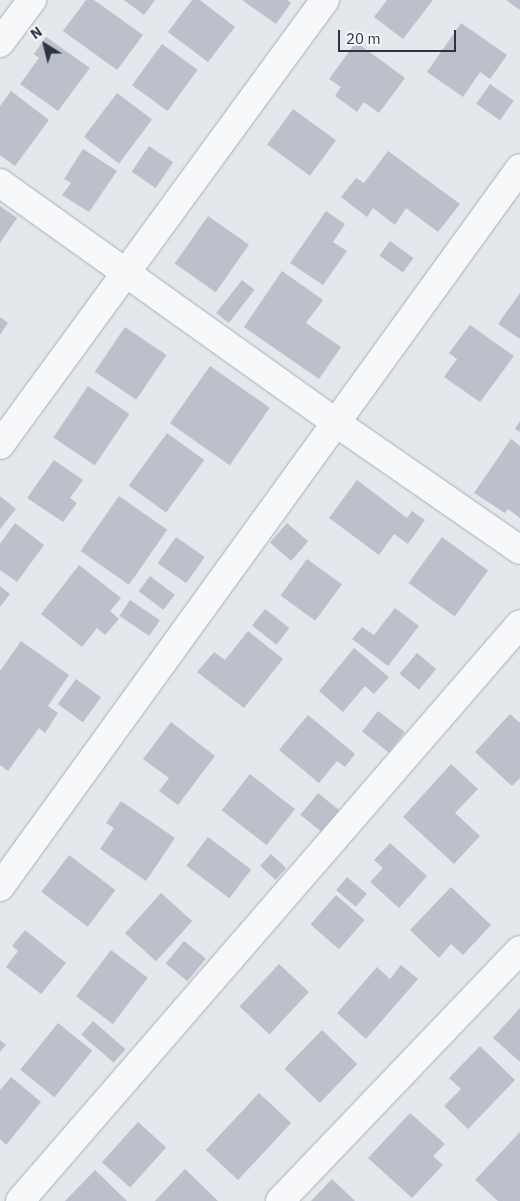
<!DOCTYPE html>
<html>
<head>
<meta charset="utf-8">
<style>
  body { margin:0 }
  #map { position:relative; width:520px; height:1201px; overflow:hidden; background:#e4e7ec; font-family:"IBM Plex Sans",sans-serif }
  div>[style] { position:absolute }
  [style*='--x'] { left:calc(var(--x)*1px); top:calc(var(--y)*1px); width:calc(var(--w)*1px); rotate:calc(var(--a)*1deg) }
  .building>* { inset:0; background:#bbc0ca; transform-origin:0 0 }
  .roads { filter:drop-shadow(0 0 1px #a9aeb7) drop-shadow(0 0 1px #a9aeb7) }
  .street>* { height:28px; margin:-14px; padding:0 14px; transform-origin:14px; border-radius:14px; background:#f7f8fa }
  span { translate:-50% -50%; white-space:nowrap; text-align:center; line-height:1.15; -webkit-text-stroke:4px #f4f6f9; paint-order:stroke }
  .north { position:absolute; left:20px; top:20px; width:50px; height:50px; -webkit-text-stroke:4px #f4f6f9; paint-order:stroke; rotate:324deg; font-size:14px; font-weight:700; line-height:20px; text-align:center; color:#2b3445 }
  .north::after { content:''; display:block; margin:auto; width:18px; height:22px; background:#2b3445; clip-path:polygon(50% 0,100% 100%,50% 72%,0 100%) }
  .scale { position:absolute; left:338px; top:30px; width:118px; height:22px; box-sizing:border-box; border:2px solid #2b3445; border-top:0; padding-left:6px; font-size:15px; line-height:18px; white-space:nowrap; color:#2b3445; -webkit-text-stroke:4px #f4f6f9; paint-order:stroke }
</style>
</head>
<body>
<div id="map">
  <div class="building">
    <i style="clip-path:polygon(86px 0,94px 0,143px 35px,117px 70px,63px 31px)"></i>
    <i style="clip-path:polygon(124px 0,155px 0,144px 15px)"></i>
    <i style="clip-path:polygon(192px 0,200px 0,235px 27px,208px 62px,168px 32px)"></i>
    <i style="clip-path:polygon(242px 0,287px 0,291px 3px,276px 24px)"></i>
    <i style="clip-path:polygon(387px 0,433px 0,403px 39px,374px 17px)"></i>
    <i style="clip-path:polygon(506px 0,520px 0,520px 10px)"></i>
    <i style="clip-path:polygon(461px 23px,507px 55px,490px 79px,480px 72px,463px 97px,427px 72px)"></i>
    <i style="clip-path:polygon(46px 37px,90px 68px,58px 111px,20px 84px,39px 58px,34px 54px)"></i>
    <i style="clip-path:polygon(356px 42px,405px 78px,379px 113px,364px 102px,357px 112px,335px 96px,341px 87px,329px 79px)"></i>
    <i style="left:162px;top:44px;width:44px;height:51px;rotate:36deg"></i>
    <i style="left:490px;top:84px;width:29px;height:24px;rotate:35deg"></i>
    <i style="clip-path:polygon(11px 91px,49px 120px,15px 166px,0 155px,0 106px)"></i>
    <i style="left:117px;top:93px;width:44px;height:55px;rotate:37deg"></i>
    <i style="left:293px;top:109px;width:53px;height:44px;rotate:36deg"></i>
    <i style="left:149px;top:146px;width:29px;height:31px;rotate:34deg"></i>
    <i style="clip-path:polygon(83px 149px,117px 171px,89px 212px,62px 195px,71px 183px,64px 179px)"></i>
    <i style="clip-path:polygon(388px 151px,460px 204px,438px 232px,406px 208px,395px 225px,373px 208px,367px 217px,341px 197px,356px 178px,364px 183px)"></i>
    <i style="clip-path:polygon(0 206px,17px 218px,0 243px)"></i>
    <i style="clip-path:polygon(326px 211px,345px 224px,333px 242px,347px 251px,323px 285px,290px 263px)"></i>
    <i style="left:208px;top:216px;width:50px;height:58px;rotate:35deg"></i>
    <i style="left:390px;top:241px;width:29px;height:18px;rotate:36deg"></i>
    <i style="clip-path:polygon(282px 271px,323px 300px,306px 323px,341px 347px,319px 379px,244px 327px)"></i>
    <i style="left:242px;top:280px;width:16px;height:42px;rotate:38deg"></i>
    <i style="clip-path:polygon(520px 293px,520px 339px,498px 324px)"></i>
    <i style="clip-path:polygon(0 317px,8px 323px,0 335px)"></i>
    <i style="clip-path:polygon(470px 325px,514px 356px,480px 402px,444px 377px,457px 359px,449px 353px)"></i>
    <i style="left:125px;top:327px;width:50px;height:54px;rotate:34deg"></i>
    <i style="left:210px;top:366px;width:73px;height:70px;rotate:35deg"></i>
    <i style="left:88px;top:386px;width:50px;height:62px;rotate:34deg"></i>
    <i style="clip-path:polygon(520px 421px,520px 432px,515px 429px)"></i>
    <i style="left:167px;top:433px;width:46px;height:65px;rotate:36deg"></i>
    <i style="clip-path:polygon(511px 439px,520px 446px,520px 518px,508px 509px,505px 513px,474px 493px)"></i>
    <i style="clip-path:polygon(54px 460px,83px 480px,70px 498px,77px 503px,63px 522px,27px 498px)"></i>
    <i style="clip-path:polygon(357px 480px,407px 518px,412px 511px,425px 520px,408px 544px,394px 534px,379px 555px,329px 518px)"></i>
    <i style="clip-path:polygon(0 496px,16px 509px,0 529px)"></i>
    <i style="left:119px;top:496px;width:59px;height:67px;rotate:35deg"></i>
    <i style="clip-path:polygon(15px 523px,44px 545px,17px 582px,0 570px,0 544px)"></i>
    <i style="left:287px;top:523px;width:28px;height:26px;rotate:41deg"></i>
    <i style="left:176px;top:537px;width:35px;height:32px;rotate:35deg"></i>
    <i style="left:442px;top:537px;width:57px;height:57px;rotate:36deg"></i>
    <i style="left:307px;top:559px;width:43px;height:45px;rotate:36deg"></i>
    <i style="clip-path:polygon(79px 565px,121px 598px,110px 611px,119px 619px,105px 635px,97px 628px,82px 647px,41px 614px)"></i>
    <i style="left:150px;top:576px;width:31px;height:19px;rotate:37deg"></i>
    <i style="clip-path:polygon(0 586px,10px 594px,0 607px)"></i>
    <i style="left:130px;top:600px;width:36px;height:19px;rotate:34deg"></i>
    <i style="clip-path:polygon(395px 608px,419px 626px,388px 666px,352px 639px,362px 627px,374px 635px)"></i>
    <i style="left:265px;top:609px;width:31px;height:21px;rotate:38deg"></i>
    <i style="clip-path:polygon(248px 631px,283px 659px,244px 708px,197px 672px,214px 652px,225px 660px)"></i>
    <i style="clip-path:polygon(21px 641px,69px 675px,48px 706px,58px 713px,45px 733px,39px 728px,8px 771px,0 765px,0 671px)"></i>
    <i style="clip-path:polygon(354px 648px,389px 677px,374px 694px,365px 686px,343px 712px,319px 691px)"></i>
    <i style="left:417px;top:653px;width:25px;height:27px;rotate:40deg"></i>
    <i style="left:76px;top:679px;width:31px;height:31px;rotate:36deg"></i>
    <i style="left:378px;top:711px;width:34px;height:26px;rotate:38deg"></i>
    <i style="clip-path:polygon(510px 714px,520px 723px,520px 778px,512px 786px,475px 752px)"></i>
    <i style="clip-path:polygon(308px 715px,355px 754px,345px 767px,337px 761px,319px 783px,279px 750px)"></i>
    <i style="clip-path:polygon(171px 722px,215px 756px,178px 805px,159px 791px,169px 778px,143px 759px)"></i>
    <i style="clip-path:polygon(451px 764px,478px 789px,455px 813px,480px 836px,454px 864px,403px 817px)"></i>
    <i style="left:250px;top:774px;width:57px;height:46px;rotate:38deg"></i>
    <i style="left:318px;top:793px;width:27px;height:28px;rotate:39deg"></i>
    <i style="clip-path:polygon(121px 801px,175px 838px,146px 881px,100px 849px,114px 828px,106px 823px)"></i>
    <i style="left:208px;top:837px;width:54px;height:36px;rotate:37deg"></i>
    <i style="clip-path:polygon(390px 843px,427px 876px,399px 908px,370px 882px,383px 868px,374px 860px)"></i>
    <i style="left:271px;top:854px;width:21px;height:16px;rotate:43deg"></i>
    <i style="left:69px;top:855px;width:58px;height:46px;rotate:37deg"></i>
    <i style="left:347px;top:877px;width:26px;height:17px;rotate:40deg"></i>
    <i style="clip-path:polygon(451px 887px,491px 925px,463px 955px,451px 944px,439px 958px,410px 930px)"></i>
    <i style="left:161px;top:893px;width:42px;height:54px;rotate:42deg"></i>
    <i style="left:336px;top:895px;width:38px;height:39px;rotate:41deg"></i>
    <i style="clip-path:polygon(25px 930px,66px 963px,41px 994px,6px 967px,18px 951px,12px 946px)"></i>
    <i style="left:184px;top:941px;width:28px;height:29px;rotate:39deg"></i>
    <i style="left:111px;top:950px;width:46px;height:58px;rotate:37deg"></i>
    <i style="left:279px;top:964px;width:41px;height:58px;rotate:43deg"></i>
    <i style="clip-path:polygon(401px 965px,418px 979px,366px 1039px,337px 1013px,377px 967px,390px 979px)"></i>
    <i style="clip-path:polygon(520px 1008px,520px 1062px,493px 1038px)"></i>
    <i style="left:93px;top:1021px;width:43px;height:18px;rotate:41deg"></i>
    <i style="left:58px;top:1023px;width:44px;height:60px;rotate:39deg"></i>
    <i style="left:322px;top:1030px;width:49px;height:54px;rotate:44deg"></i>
    <i style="clip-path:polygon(0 1040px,6px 1045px,0 1052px)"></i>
    <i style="clip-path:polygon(480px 1046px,515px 1080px,468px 1129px,444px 1106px,461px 1089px,449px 1078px)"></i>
    <i style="clip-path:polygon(11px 1077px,41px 1102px,6px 1145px,0 1139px,0 1090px)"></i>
    <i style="left:259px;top:1093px;width:44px;height:78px;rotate:43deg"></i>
    <i style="clip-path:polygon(410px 1113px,445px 1144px,433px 1156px,443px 1165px,412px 1198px,368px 1158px)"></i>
    <i style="left:138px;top:1122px;width:38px;height:54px;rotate:42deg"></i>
    <i style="clip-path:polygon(520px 1132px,520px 1201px,498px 1201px,475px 1180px)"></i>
    <i style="clip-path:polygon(185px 1169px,218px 1201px,155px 1201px)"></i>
    <i style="clip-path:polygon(95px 1170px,127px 1201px,65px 1201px)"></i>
    <i style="clip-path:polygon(332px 1179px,355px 1201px,311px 1201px)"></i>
  </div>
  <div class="roads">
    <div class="street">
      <i style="--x:0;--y:43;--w:54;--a:-53.3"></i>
      <i style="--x:0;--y:183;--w:415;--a:35.5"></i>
      <i style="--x:338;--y:424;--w:221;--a:34.7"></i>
      <i style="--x:0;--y:445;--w:551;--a:-53.86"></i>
      <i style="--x:0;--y:887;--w:887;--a:-54.12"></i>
      <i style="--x:20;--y:1201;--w:763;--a:-49.09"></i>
      <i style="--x:280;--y:1201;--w:347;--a:-46.3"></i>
    </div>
  </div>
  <div class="north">N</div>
  <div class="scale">20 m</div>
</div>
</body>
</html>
